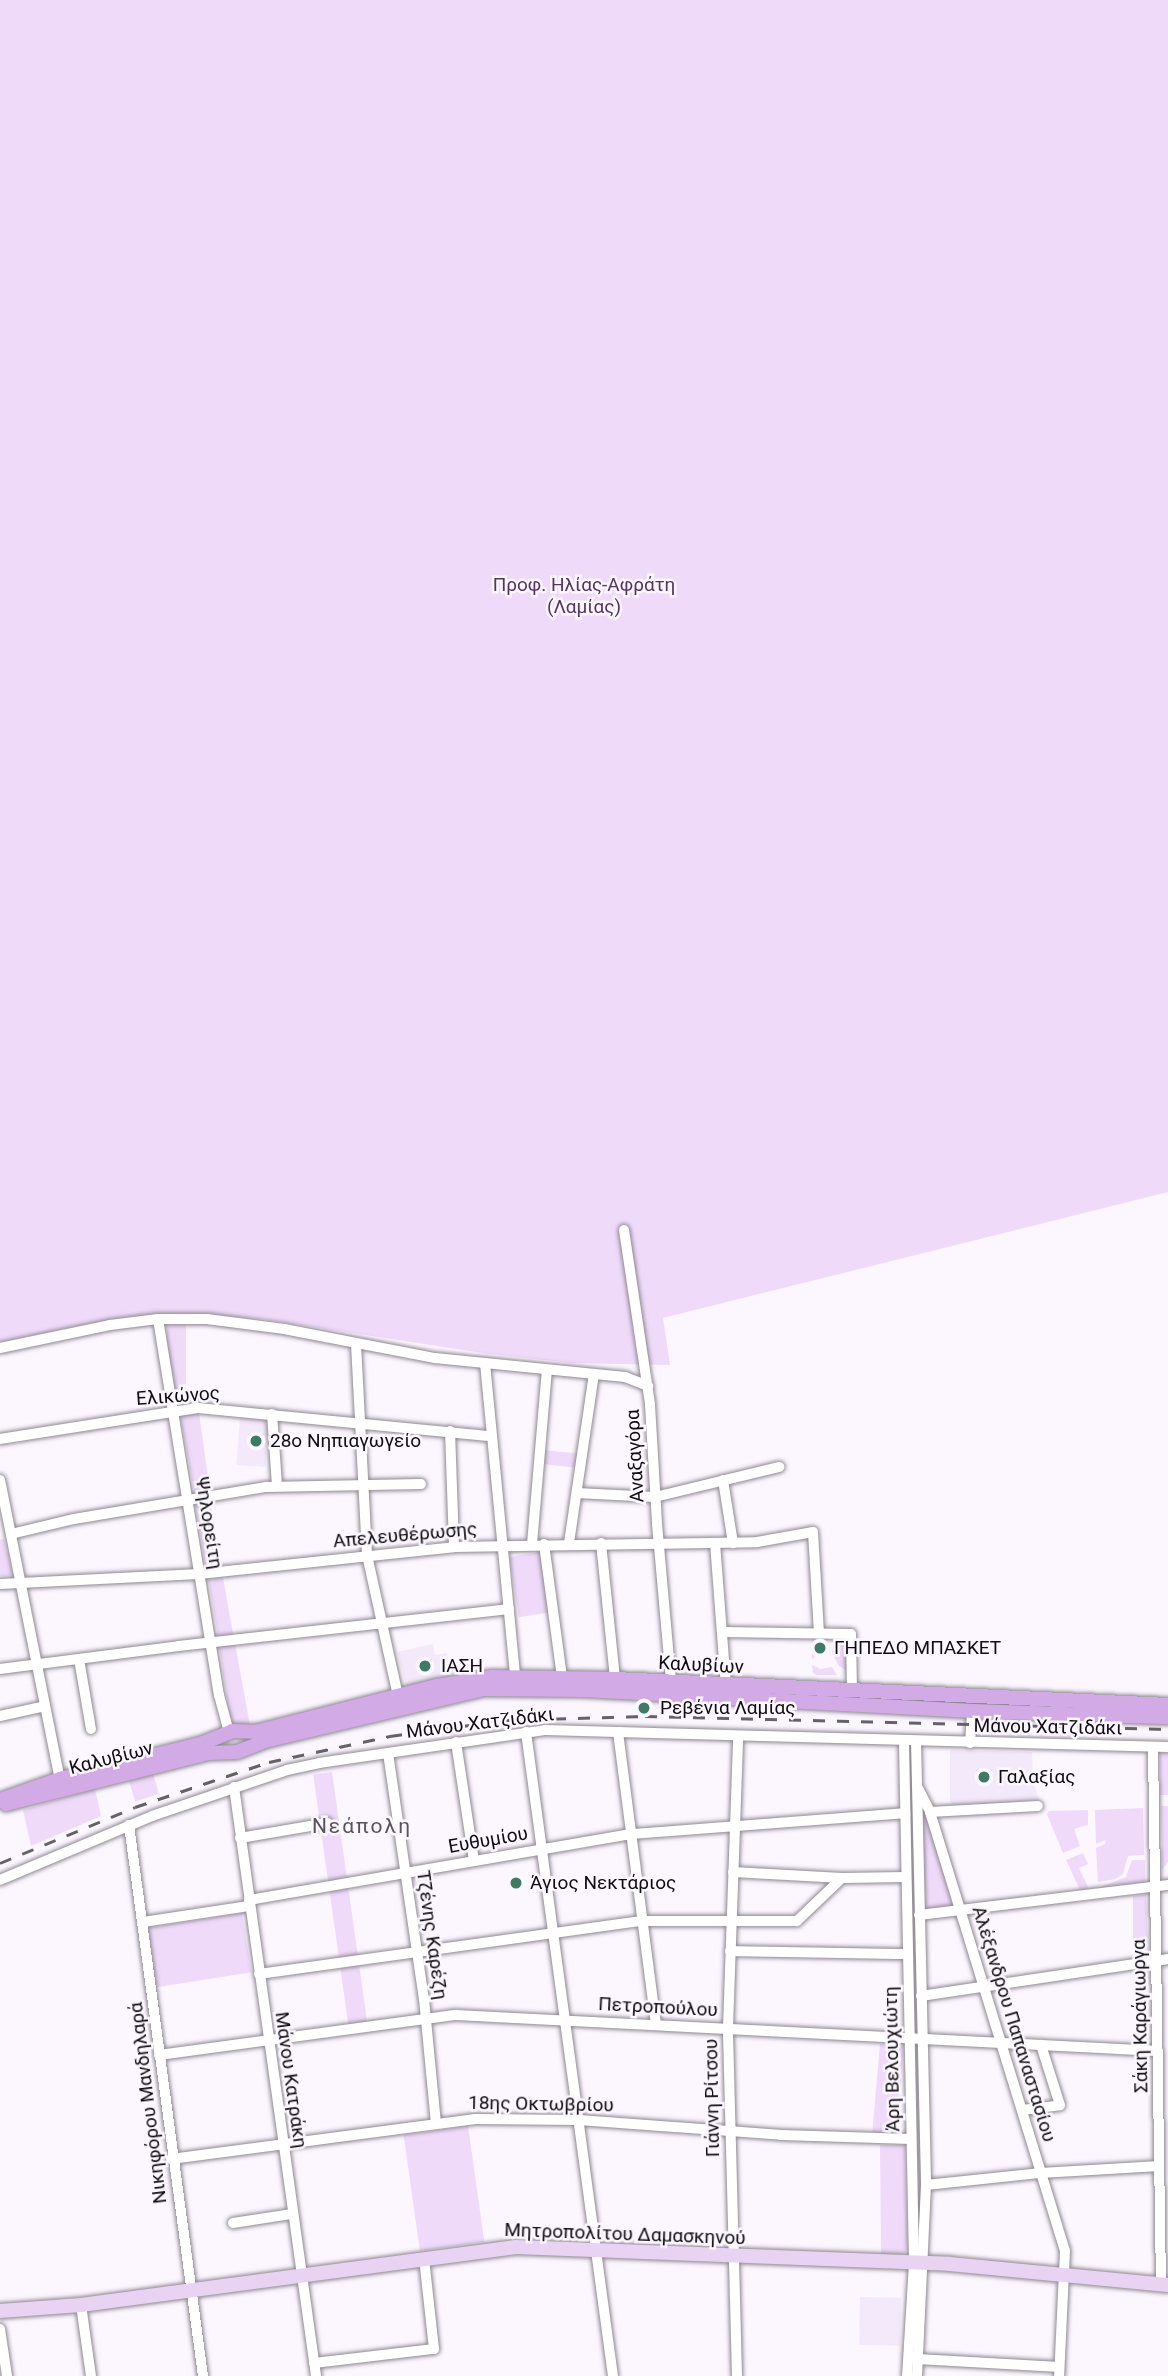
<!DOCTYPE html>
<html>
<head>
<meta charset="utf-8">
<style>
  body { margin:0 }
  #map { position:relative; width:1168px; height:2376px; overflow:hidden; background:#fcf6ff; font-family:Roboto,sans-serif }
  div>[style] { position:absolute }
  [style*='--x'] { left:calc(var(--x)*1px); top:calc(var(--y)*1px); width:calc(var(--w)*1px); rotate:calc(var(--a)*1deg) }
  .built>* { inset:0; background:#f4e9fa; transform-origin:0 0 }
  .green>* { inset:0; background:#efdafa; transform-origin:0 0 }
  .roads { filter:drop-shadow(0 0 2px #8e8891) drop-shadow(0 0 2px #8e8891) }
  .street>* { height:10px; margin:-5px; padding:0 5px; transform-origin:5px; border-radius:5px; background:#fff }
  .secondary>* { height:14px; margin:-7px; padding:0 7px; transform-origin:7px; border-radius:7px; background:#e8d4f2 }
  .primary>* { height:14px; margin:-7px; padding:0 7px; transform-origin:7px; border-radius:7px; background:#d1aae6 }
  .rail>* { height:2.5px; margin-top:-1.25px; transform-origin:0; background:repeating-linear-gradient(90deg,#646167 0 12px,transparent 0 24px) }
  .dots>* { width:19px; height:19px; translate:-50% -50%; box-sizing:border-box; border:4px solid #fcf6ff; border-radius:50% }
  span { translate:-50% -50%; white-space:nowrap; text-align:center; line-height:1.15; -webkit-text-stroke:5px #fcf6ff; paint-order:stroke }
  .park-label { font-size:19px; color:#536 }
  .street-label { font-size:19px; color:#0f0d11 }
  .poi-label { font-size:19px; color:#0f0d11 }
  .left { translate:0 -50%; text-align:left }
  .neighbourhood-label { font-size:21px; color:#59535c; letter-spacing:2px }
</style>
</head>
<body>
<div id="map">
  <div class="built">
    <i style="left:240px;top:1416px;width:29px;height:49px;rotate:4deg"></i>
    <i style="clip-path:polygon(433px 1644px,435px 1655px,447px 1653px,450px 1677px,407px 1688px,397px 1652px)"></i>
    <i style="clip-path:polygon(950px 1750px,1032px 1752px,1033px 1781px,1040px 1802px,950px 1806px)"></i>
    <i style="left:860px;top:2297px;width:41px;height:48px;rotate:1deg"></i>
  </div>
  <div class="green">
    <i style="clip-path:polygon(0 0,1168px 0,1168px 1192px,663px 1318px,670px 1365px,571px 1363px,489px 1354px,262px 1319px,194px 1314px,107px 1320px,0 1342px)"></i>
    <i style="left:167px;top:1325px;width:19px;height:81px"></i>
    <i style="clip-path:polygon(199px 1413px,210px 1492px,195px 1495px,180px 1415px)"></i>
    <i style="left:543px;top:1450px;width:37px;height:14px;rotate:6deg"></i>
    <i style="left:210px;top:1499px;width:68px;height:15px;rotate:81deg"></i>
    <i style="clip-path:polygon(4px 1539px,13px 1575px,0 1576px,0 1540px)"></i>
    <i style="left:541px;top:1552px;width:61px;height:32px;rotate:81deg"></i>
    <i style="left:223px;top:1577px;width:59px;height:15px;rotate:80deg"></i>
    <i style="clip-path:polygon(812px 1638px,828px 1638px,826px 1656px,815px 1656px,812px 1660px)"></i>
    <i style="clip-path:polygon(835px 1638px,849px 1638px,848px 1671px,839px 1666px,832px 1653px)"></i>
    <i style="clip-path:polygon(235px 1643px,250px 1726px,231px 1723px,219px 1646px)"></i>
    <i style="clip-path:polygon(812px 1665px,821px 1669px,832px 1667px,837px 1675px,816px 1675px,813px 1673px)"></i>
    <i style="left:1160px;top:1753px;width:8px;height:42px"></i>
    <i style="left:332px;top:1772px;width:256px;height:19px;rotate:82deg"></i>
    <i style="left:153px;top:1774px;width:21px;height:25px;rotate:73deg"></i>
    <i style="clip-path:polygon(95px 1789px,101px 1816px,31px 1846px,23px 1810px)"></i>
    <i style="clip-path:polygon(1161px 1806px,1168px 1806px,1168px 1862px,1162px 1870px)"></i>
    <i style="clip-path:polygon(1143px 1808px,1144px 1855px,1128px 1856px,1123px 1874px,1115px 1879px,1098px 1882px,1096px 1848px,1105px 1844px,1106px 1840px,1096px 1844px,1095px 1810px)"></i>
    <i style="clip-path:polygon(1088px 1810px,1088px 1825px,1074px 1829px,1080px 1846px,1063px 1853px,1047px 1814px,1049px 1811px)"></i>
    <i style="clip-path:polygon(927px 1815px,956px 1908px,923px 1912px,921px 1818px)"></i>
    <i style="clip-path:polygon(1083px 1853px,1088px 1864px,1079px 1868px,1089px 1889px,1080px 1890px,1066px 1860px)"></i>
    <i style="clip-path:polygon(1132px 1860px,1145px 1860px,1145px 1882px,1098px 1888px,1126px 1877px)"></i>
    <i style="clip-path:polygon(1146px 1894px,1148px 1949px,1133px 1953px,1133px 1896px)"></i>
    <i style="left:242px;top:1913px;width:60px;height:96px;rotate:81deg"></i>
    <i style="left:880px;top:2044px;width:24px;height:91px;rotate:5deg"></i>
    <i style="left:468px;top:2126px;width:117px;height:65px;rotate:82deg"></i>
    <i style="clip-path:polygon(880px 2145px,905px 2145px,908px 2249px,903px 2254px,881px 2254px)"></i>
  </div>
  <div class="roads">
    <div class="street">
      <i style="--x:624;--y:1230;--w:177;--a:81.5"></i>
      <i style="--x:650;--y:1405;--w:119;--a:86.6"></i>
      <i style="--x:657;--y:1524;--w:159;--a:84.9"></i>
      <i style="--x:158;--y:1319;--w:381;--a:80.8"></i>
      <i style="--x:219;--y:1695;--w:38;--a:75"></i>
      <i style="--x:356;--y:1344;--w:211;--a:87"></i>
      <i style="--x:367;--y:1555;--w:144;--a:77.6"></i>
      <i style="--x:0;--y:1348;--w:112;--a:-11.8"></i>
      <i style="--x:110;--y:1325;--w:48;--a:-7.1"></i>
      <i style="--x:158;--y:1319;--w:49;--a:0"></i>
      <i style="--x:207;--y:1319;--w:78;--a:7.4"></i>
      <i style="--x:284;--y:1329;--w:154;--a:10.9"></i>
      <i style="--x:435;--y:1358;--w:191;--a:5.7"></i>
      <i style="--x:625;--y:1377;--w:25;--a:21"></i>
      <i style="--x:485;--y:1363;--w:321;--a:84.5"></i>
      <i style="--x:272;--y:1414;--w:72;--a:86"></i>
      <i style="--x:450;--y:1431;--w:116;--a:88"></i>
      <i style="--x:0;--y:1439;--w:200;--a:-8.9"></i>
      <i style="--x:198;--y:1408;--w:294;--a:5.5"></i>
      <i style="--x:0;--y:1480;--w:305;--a:78.7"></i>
      <i style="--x:723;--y:1480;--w:64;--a:81"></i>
      <i style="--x:577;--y:1493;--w:78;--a:2.9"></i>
      <i style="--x:655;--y:1497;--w:128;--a:-13.6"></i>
      <i style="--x:11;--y:1534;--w:65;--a:-13.4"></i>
      <i style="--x:74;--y:1519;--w:195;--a:-9.5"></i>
      <i style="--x:266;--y:1487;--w:155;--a:-1.1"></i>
      <i style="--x:569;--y:1543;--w:171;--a:-81.6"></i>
      <i style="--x:601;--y:1543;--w:137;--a:84.1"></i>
      <i style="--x:715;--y:1543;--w:143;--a:85.6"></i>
      <i style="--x:532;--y:1544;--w:175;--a:-85.1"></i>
      <i style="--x:544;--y:1544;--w:134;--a:82.3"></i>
      <i style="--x:0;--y:1584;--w:199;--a:-2.9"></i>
      <i style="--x:199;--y:1574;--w:256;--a:-6"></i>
      <i style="--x:454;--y:1547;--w:303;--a:-0.9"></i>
      <i style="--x:757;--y:1542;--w:57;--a:-10.1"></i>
      <i style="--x:813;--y:1532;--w:101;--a:86.6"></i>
      <i style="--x:723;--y:1632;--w:128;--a:0.9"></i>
      <i style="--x:851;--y:1634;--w:58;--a:89"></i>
      <i style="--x:79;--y:1659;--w:71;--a:80.3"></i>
      <i style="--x:0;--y:1669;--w:180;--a:-7.3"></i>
      <i style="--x:179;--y:1646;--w:332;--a:-6.4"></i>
      <i style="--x:0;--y:1716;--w:46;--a:-12.5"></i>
      <i style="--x:526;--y:1732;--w:650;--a:82.31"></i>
      <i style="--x:618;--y:1732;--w:294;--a:82.6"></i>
      <i style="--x:904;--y:1741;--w:522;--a:88.9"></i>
      <i style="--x:914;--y:2263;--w:113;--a:93.5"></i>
      <i style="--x:916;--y:1741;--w:444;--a:88.7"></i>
      <i style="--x:926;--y:2185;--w:191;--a:92.7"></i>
      <i style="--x:456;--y:1742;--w:120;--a:81.4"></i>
      <i style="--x:970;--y:1743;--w:32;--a:-86"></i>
      <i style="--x:1153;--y:1747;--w:537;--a:89.15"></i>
      <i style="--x:388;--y:1753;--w:249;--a:81.7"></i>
      <i style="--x:424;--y:1999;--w:125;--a:84.5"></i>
      <i style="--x:234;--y:1787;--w:595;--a:82.07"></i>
      <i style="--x:918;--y:1788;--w:27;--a:63"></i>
      <i style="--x:930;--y:1812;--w:459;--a:72.9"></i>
      <i style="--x:1065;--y:2251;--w:125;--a:92.7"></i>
      <i style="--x:930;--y:1812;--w:108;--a:-3.2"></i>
      <i style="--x:129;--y:1825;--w:556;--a:82.35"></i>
      <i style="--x:240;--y:1838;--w:89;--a:-9.7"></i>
      <i style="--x:733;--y:1872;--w:109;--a:3.2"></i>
      <i style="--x:842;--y:1878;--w:64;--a:-0.9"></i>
      <i style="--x:0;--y:1880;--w:165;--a:-22.8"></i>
      <i style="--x:152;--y:1816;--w:143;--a:-18.8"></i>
      <i style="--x:287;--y:1770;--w:33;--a:-12"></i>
      <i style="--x:319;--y:1763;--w:228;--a:-8.3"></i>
      <i style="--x:545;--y:1730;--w:623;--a:1.56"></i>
      <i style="--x:249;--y:1900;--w:390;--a:-9.8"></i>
      <i style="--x:633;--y:1834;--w:273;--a:-4.4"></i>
      <i style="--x:919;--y:1915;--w:251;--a:-6.9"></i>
      <i style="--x:143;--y:1922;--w:107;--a:-8.6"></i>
      <i style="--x:730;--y:1951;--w:178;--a:1"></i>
      <i style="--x:259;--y:1974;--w:388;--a:-7.9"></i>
      <i style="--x:643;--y:1921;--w:154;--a:0"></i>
      <i style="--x:797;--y:1921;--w:62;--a:-43.7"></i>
      <i style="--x:921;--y:1996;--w:250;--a:-8.5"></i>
      <i style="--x:159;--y:2055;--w:300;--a:-7.7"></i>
      <i style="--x:456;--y:2015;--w:703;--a:2.94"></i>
      <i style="--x:1022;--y:2110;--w:38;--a:-7"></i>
      <i style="--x:1060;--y:2105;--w:63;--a:-107.6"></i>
      <i style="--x:171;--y:2159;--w:307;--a:-7.5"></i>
      <i style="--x:475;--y:2119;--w:104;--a:0.6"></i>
      <i style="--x:579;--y:2120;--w:203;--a:4.2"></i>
      <i style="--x:781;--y:2135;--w:130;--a:1.8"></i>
      <i style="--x:926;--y:2185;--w:116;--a:-6"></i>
      <i style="--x:1041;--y:2173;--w:118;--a:-3.4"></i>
      <i style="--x:233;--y:2223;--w:60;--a:-8.7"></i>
      <i style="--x:81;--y:2305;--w:72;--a:82"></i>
      <i style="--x:0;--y:2329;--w:48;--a:81.5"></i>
      <i style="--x:918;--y:2359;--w:141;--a:3.2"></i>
      <i style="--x:314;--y:2363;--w:121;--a:-6.7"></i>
      <i style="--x:434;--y:2349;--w:91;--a:-96.3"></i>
      <i style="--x:737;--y:2376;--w:348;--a:-91.5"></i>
      <i style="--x:728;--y:2028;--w:292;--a:-88"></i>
    </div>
    <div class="secondary">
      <i style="--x:0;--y:2311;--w:81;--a:-4.2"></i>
      <i style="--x:81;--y:2305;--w:439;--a:-7.6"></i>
      <i style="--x:516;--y:2247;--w:433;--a:2.2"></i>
      <i style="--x:949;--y:2264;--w:220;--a:5.5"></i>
    </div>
    <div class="primary">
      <i style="--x:0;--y:1800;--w:64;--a:-19.3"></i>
      <i style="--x:60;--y:1779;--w:147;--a:-14.1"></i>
      <i style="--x:203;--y:1743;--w:31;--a:-22"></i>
      <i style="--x:232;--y:1731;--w:23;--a:2"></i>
      <i style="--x:255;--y:1732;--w:188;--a:-14.2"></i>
      <i style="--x:437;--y:1686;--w:56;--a:-9.3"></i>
      <i style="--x:492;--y:1677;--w:123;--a:0.9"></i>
      <i style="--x:615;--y:1679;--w:554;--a:2.69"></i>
      <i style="--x:6;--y:1804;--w:209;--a:-14.1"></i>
      <i style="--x:209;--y:1753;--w:28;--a:-2"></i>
      <i style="--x:237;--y:1752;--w:30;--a:-21"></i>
      <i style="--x:265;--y:1741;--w:225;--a:-13.4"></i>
      <i style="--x:484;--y:1689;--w:100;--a:0.6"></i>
      <i style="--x:584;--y:1690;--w:389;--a:3.1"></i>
      <i style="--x:972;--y:1711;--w:196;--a:1.8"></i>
    </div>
  </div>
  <div class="rail">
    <i style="--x:0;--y:1863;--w:146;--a:-22.5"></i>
    <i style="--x:135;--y:1807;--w:141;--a:-18.6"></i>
    <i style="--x:269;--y:1762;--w:124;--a:-12.1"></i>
    <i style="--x:390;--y:1736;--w:117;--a:-7.9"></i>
    <i style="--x:506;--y:1720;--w:139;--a:-1.6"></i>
    <i style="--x:645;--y:1716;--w:523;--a:1.42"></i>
  </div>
  <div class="dots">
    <i style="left:256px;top:1441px;background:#3d7b67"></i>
    <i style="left:820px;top:1648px;background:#3d7b67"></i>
    <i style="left:425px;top:1666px;background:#3d7b67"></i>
    <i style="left:644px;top:1708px;background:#3d7b67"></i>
    <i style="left:984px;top:1777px;background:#3d7b67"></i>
    <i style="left:516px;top:1883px;background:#3d7b67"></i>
  </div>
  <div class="park-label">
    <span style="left:584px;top:596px">Προφ. Ηλίας-Αφράτη<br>(Λαμίας)</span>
  </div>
  <div class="street-label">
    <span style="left:178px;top:1396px;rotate:-4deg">Ελικώνος</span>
    <span style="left:635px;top:1456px;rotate:-93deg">Αναξαγόρα</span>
    <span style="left:209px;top:1523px;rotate:81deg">Ψηλορείτη</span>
    <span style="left:405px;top:1535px;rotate:-5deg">Απελευθέρωσης</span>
    <span style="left:701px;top:1665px;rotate:3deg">Καλυβίων</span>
    <span style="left:480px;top:1723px;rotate:-7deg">Μάνου Χατζιδάκι</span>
    <span style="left:1048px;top:1727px;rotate:1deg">Μάνου Χατζιδάκι</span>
    <span style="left:111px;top:1758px;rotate:-14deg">Καλυβίων</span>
    <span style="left:488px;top:1840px;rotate:-10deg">Ευθυμίου</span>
    <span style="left:432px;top:1935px;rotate:82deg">Τζένης Καρέζη</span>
    <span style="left:658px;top:2007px;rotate:3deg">Πετροπούλου</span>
    <span style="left:1140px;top:2016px;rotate:-91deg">Σάκη Καράγιωργα</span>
    <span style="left:1014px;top:2024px;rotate:73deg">Αλέξανδρου Παπαναστασίου</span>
    <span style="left:892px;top:2059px;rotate:-91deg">Άρη Βελουχιώτη</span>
    <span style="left:291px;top:2080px;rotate:82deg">Μάνου Κατράκη</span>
    <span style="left:712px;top:2098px;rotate:-91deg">Γιάννη Ρίτσου</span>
    <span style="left:148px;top:2103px;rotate:-97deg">Νικηφόρου Μανδηλαρά</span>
    <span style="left:541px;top:2104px;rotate:1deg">18ης Οκτωβρίου</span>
    <span style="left:625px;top:2234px;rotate:2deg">Μητροπολίτου Δαμασκηνού</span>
  </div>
  <div class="poi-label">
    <span class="left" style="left:270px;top:1441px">28ο Νηπιαγωγείο</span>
    <span class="left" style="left:834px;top:1648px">ΓΗΠΕΔΟ ΜΠΑΣΚΕΤ</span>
    <span class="left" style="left:441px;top:1666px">ΙΑΣΗ</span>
    <span class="left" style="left:660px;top:1708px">Ρεβένια Λαμίας</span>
    <span class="left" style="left:998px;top:1777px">Γαλαξίας</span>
    <span class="left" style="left:530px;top:1883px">Άγιος Νεκτάριος</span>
  </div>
  <div class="neighbourhood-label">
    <span style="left:362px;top:1826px">Νεάπολη</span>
  </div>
</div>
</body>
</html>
